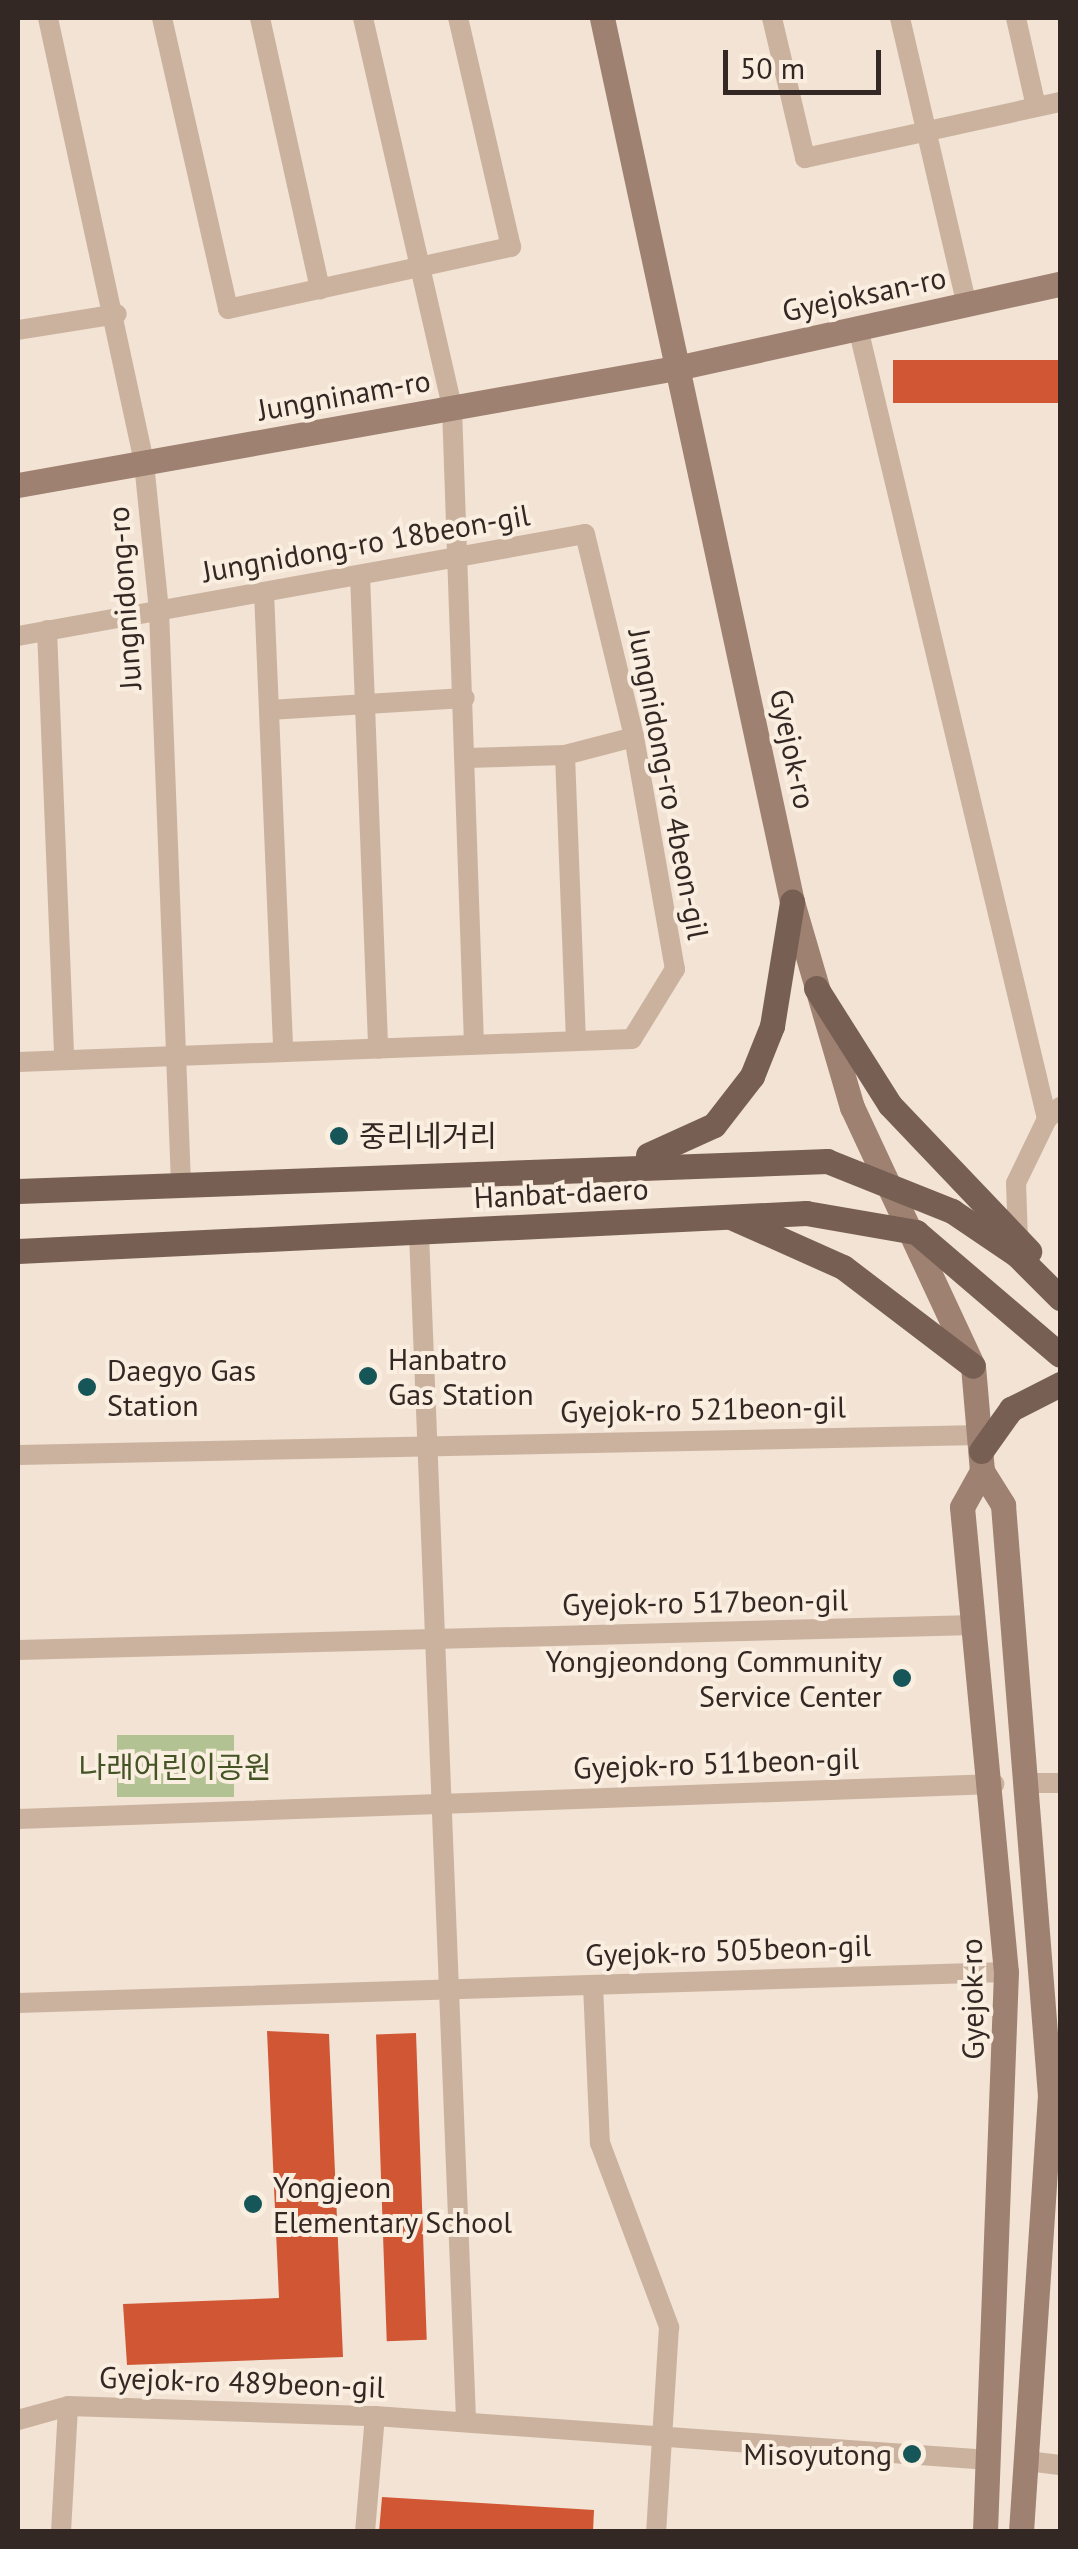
<!DOCTYPE html>
<html>
<head>
<meta charset="utf-8">
<style>
  body { margin:0 }
  #map { position:relative; width:1078px; height:2549px; overflow:hidden; background:#f2e3d4; font-family:"PT Sans","Noto Sans KR",sans-serif }
  div>[style] { position:absolute }
  [style*='--x'] { left:calc(var(--x)*1px); top:calc(var(--y)*1px); width:calc(var(--w)*1px); rotate:calc(var(--a)*1deg) }
  .green>* { inset:0; background:#b3c293; transform-origin:0 0 }
  .building>* { inset:0; background:#d15734; transform-origin:0 0 }
  .street>* { height:20px; margin:-10px; padding:0 10px; transform-origin:10px; border-radius:10px; background:#cbb29f }
  .secondary>* { height:25px; margin:-12.5px; padding:0 12.5px; transform-origin:12.5px; border-radius:12.5px; background:#9e8171 }
  .primary>* { height:25px; margin:-12.5px; padding:0 12.5px; transform-origin:12.5px; border-radius:12.5px; background:#775f53 }
  .dots>* { width:28px; height:28px; translate:-50% -50%; box-sizing:border-box; border:5px solid #faeee0; border-radius:50% }
  span { translate:-50% -50%; white-space:nowrap; text-align:center; line-height:1.15; -webkit-text-stroke:8px #faeee0; paint-order:stroke }
  .street-label { font-size:30px; color:#342824 }
  .poi-label { font-size:30px; color:#342824 }
  .left { translate:0 -50%; text-align:left }
  .right { translate:-100% -50%; text-align:right }
  .park-label { font-size:30px; color:#445425 }
  .frame { position:absolute; inset:0; border:20px solid #342824; pointer-events:none }
  .scale { position:absolute; left:723px; top:50px; width:158px; height:45px; box-sizing:border-box; border:5px solid #342824; border-top:0; padding-left:12px; font-size:30px; line-height:35px; white-space:nowrap; color:#342824; -webkit-text-stroke:8px #faeee0; paint-order:stroke }
</style>
</head>
<body>
<div id="map">
  <div class="green">
    <i style="left:234px;top:1735px;width:62px;height:117px;rotate:90deg"></i>
  </div>
  <div class="building">
    <i style="left:1060px;top:360px;width:43px;height:167px;rotate:90deg"></i>
    <i style="clip-path:polygon(267px 2031px,329px 2034px,343px 2357px,127px 2365px,123px 2304px,279px 2298px)"></i>
    <i style="left:416px;top:2033px;width:307px;height:40px;rotate:88deg"></i>
    <i style="clip-path:polygon(382px 2497px,594px 2510px,593px 2532px,379px 2532px)"></i>
  </div>
  <div class="street">
    <i style="--x:48;--y:18;--w:455;--a:77.8"></i>
    <i style="--x:144;--y:463;--w:149;--a:84.2"></i>
    <i style="--x:159;--y:611;--w:572;--a:87.8"></i>
    <i style="--x:162;--y:18;--w:298;--a:77.2"></i>
    <i style="--x:228;--y:309;--w:290;--a:-12.4"></i>
    <i style="--x:511;--y:247;--w:235;--a:-103"></i>
    <i style="--x:260;--y:18;--w:278;--a:77.5"></i>
    <i style="--x:363;--y:18;--w:400;--a:77.1"></i>
    <i style="--x:452;--y:408;--w:637;--a:88.02"></i>
    <i style="--x:772;--y:18;--w:144;--a:76.7"></i>
    <i style="--x:805;--y:158;--w:261;--a:-12.4"></i>
    <i style="--x:900;--y:18;--w:295;--a:76.9"></i>
    <i style="--x:1016;--y:18;--w:91;--a:77.3"></i>
    <i style="--x:858;--y:328;--w:813;--a:76.56"></i>
    <i style="--x:1047;--y:1119;--w:18;--a:-43"></i>
    <i style="--x:18;--y:330;--w:100;--a:-9.2"></i>
    <i style="--x:360;--y:575;--w:474;--a:87.8"></i>
    <i style="--x:264;--y:592;--w:460;--a:87.6"></i>
    <i style="--x:47;--y:630;--w:430;--a:87.7"></i>
    <i style="--x:18;--y:636;--w:576;--a:-10.2"></i>
    <i style="--x:585;--y:534;--w:209;--a:76.4"></i>
    <i style="--x:634;--y:737;--w:236;--a:80"></i>
    <i style="--x:675;--y:969;--w:82;--a:121.6"></i>
    <i style="--x:632;--y:1039;--w:614;--a:177.85"></i>
    <i style="--x:269;--y:710;--w:196;--a:-3.5"></i>
    <i style="--x:565;--y:755;--w:286;--a:87.8"></i>
    <i style="--x:467;--y:758;--w:98;--a:-1.8"></i>
    <i style="--x:565;--y:755;--w:71;--a:-14.6"></i>
    <i style="--x:419;--y:1233;--w:1189;--a:87.73"></i>
    <i style="--x:1018;--y:1240;--w:57;--a:-92"></i>
    <i style="--x:1016;--y:1183;--w:71;--a:-64.2"></i>
    <i style="--x:18;--y:1455;--w:963;--a:-1.19"></i>
    <i style="--x:18;--y:1650;--w:957;--a:-1.5"></i>
    <i style="--x:1029;--y:1783;--w:31;--a:0"></i>
    <i style="--x:18;--y:1819;--w:977;--a:-2.05"></i>
    <i style="--x:593;--y:1985;--w:158;--a:87.5"></i>
    <i style="--x:600;--y:2143;--w:197;--a:69.4"></i>
    <i style="--x:669;--y:2327;--w:205;--a:93.6"></i>
    <i style="--x:18;--y:2003;--w:988;--a:-1.8"></i>
    <i style="--x:18;--y:2420;--w:52;--a:-15.6"></i>
    <i style="--x:68;--y:2406;--w:307;--a:1.9"></i>
    <i style="--x:375;--y:2416;--w:616;--a:4.1"></i>
    <i style="--x:1027;--y:2461;--w:33;--a:7"></i>
    <i style="--x:61;--y:2532;--w:126;--a:-86.8"></i>
    <i style="--x:365;--y:2532;--w:116;--a:-85.1"></i>
  </div>
  <div class="secondary">
    <i style="--x:602;--y:18;--w:904;--a:77.87"></i>
    <i style="--x:792;--y:902;--w:214;--a:73.7"></i>
    <i style="--x:852;--y:1107;--w:286;--a:65"></i>
    <i style="--x:973;--y:1366;--w:105;--a:85.1"></i>
    <i style="--x:982;--y:1471;--w:41;--a:119.1"></i>
    <i style="--x:962;--y:1507;--w:467;--a:84.6"></i>
    <i style="--x:1006;--y:1972;--w:560;--a:92.15"></i>
    <i style="--x:18;--y:485;--w:673;--a:-10.09"></i>
    <i style="--x:681;--y:367;--w:388;--a:-12.4"></i>
    <i style="--x:982;--y:1471;--w:40;--a:58"></i>
    <i style="--x:1003;--y:1505;--w:592;--a:85.45"></i>
    <i style="--x:1050;--y:2095;--w:438;--a:93.8"></i>
  </div>
  <div class="primary">
    <i style="--x:816;--y:988;--w:138;--a:57.7"></i>
    <i style="--x:890;--y:1105;--w:202;--a:46.4"></i>
    <i style="--x:648;--y:1155;--w:72;--a:-24.4"></i>
    <i style="--x:714;--y:1125;--w:62;--a:-52.2"></i>
    <i style="--x:752;--y:1076;--w:54;--a:-68.2"></i>
    <i style="--x:772;--y:1026;--w:126;--a:-80.8"></i>
    <i style="--x:18;--y:1191;--w:810;--a:-2.12"></i>
    <i style="--x:827;--y:1161;--w:135;--a:21.8"></i>
    <i style="--x:952;--y:1211;--w:78;--a:34.1"></i>
    <i style="--x:1017;--y:1255;--w:61;--a:45"></i>
    <i style="--x:733;--y:1218;--w:120;--a:24"></i>
    <i style="--x:843;--y:1267;--w:163;--a:37.3"></i>
    <i style="--x:18;--y:1251;--w:789;--a:-2.76"></i>
    <i style="--x:806;--y:1213;--w:112;--a:9.8"></i>
    <i style="--x:916;--y:1232;--w:189;--a:40.5"></i>
    <i style="--x:981;--y:1451;--w:52;--a:-54.5"></i>
    <i style="--x:1011;--y:1409;--w:55;--a:-27"></i>
  </div>
  <div class="dots">
    <i style="left:339px;top:1136px;background:#165558"></i>
    <i style="left:368px;top:1376px;background:#165558"></i>
    <i style="left:87px;top:1387px;background:#165558"></i>
    <i style="left:902px;top:1678px;background:#165558"></i>
    <i style="left:253px;top:2204px;background:#165558"></i>
    <i style="left:912px;top:2454px;background:#165558"></i>
  </div>
  <div class="street-label">
    <span style="left:864px;top:294px;rotate:-12deg">Gyejoksan-ro</span>
    <span style="left:344px;top:395px;rotate:-10deg">Jungninam-ro</span>
    <span style="left:366px;top:543px;rotate:-10deg">Jungnidong-ro 18beon-gil</span>
    <span style="left:124px;top:598px;rotate:-94deg">Jungnidong-ro</span>
    <span style="left:793px;top:749px;rotate:78deg">Gyejok-ro</span>
    <span style="left:669px;top:784px;rotate:79deg">Jungnidong-ro 4beon-gil</span>
    <span style="left:561px;top:1193px;rotate:-3deg">Hanbat-daero</span>
    <span style="left:703px;top:1409px;rotate:-1deg">Gyejok-ro 521beon-gil</span>
    <span style="left:705px;top:1602px;rotate:-1deg">Gyejok-ro 517beon-gil</span>
    <span style="left:716px;top:1763px;rotate:-2deg">Gyejok-ro 511beon-gil</span>
    <span style="left:728px;top:1950px;rotate:-2deg">Gyejok-ro 505beon-gil</span>
    <span style="left:972px;top:1999px;rotate:-91deg">Gyejok-ro</span>
    <span style="left:242px;top:2382px;rotate:2deg">Gyejok-ro 489beon-gil</span>
  </div>
  <div class="poi-label">
    <span class="left" style="left:359px;top:1136px">중리네거리</span>
    <span class="left" style="left:388px;top:1376px">Hanbatro<br>Gas Station</span>
    <span class="left" style="left:107px;top:1387px">Daegyo Gas<br>Station</span>
    <span class="right" style="left:882px;top:1678px">Yongjeondong Community<br>Service Center</span>
    <span class="left" style="left:273px;top:2204px">Yongjeon<br>Elementary School</span>
    <span class="right" style="left:892px;top:2454px">Misoyutong</span>
  </div>
  <div class="park-label">
    <span style="left:175px;top:1767px">나래어린이공원</span>
  </div>
  <div class="frame"></div>
  <div class="scale">50 m</div>
</div>
</body>
</html>
